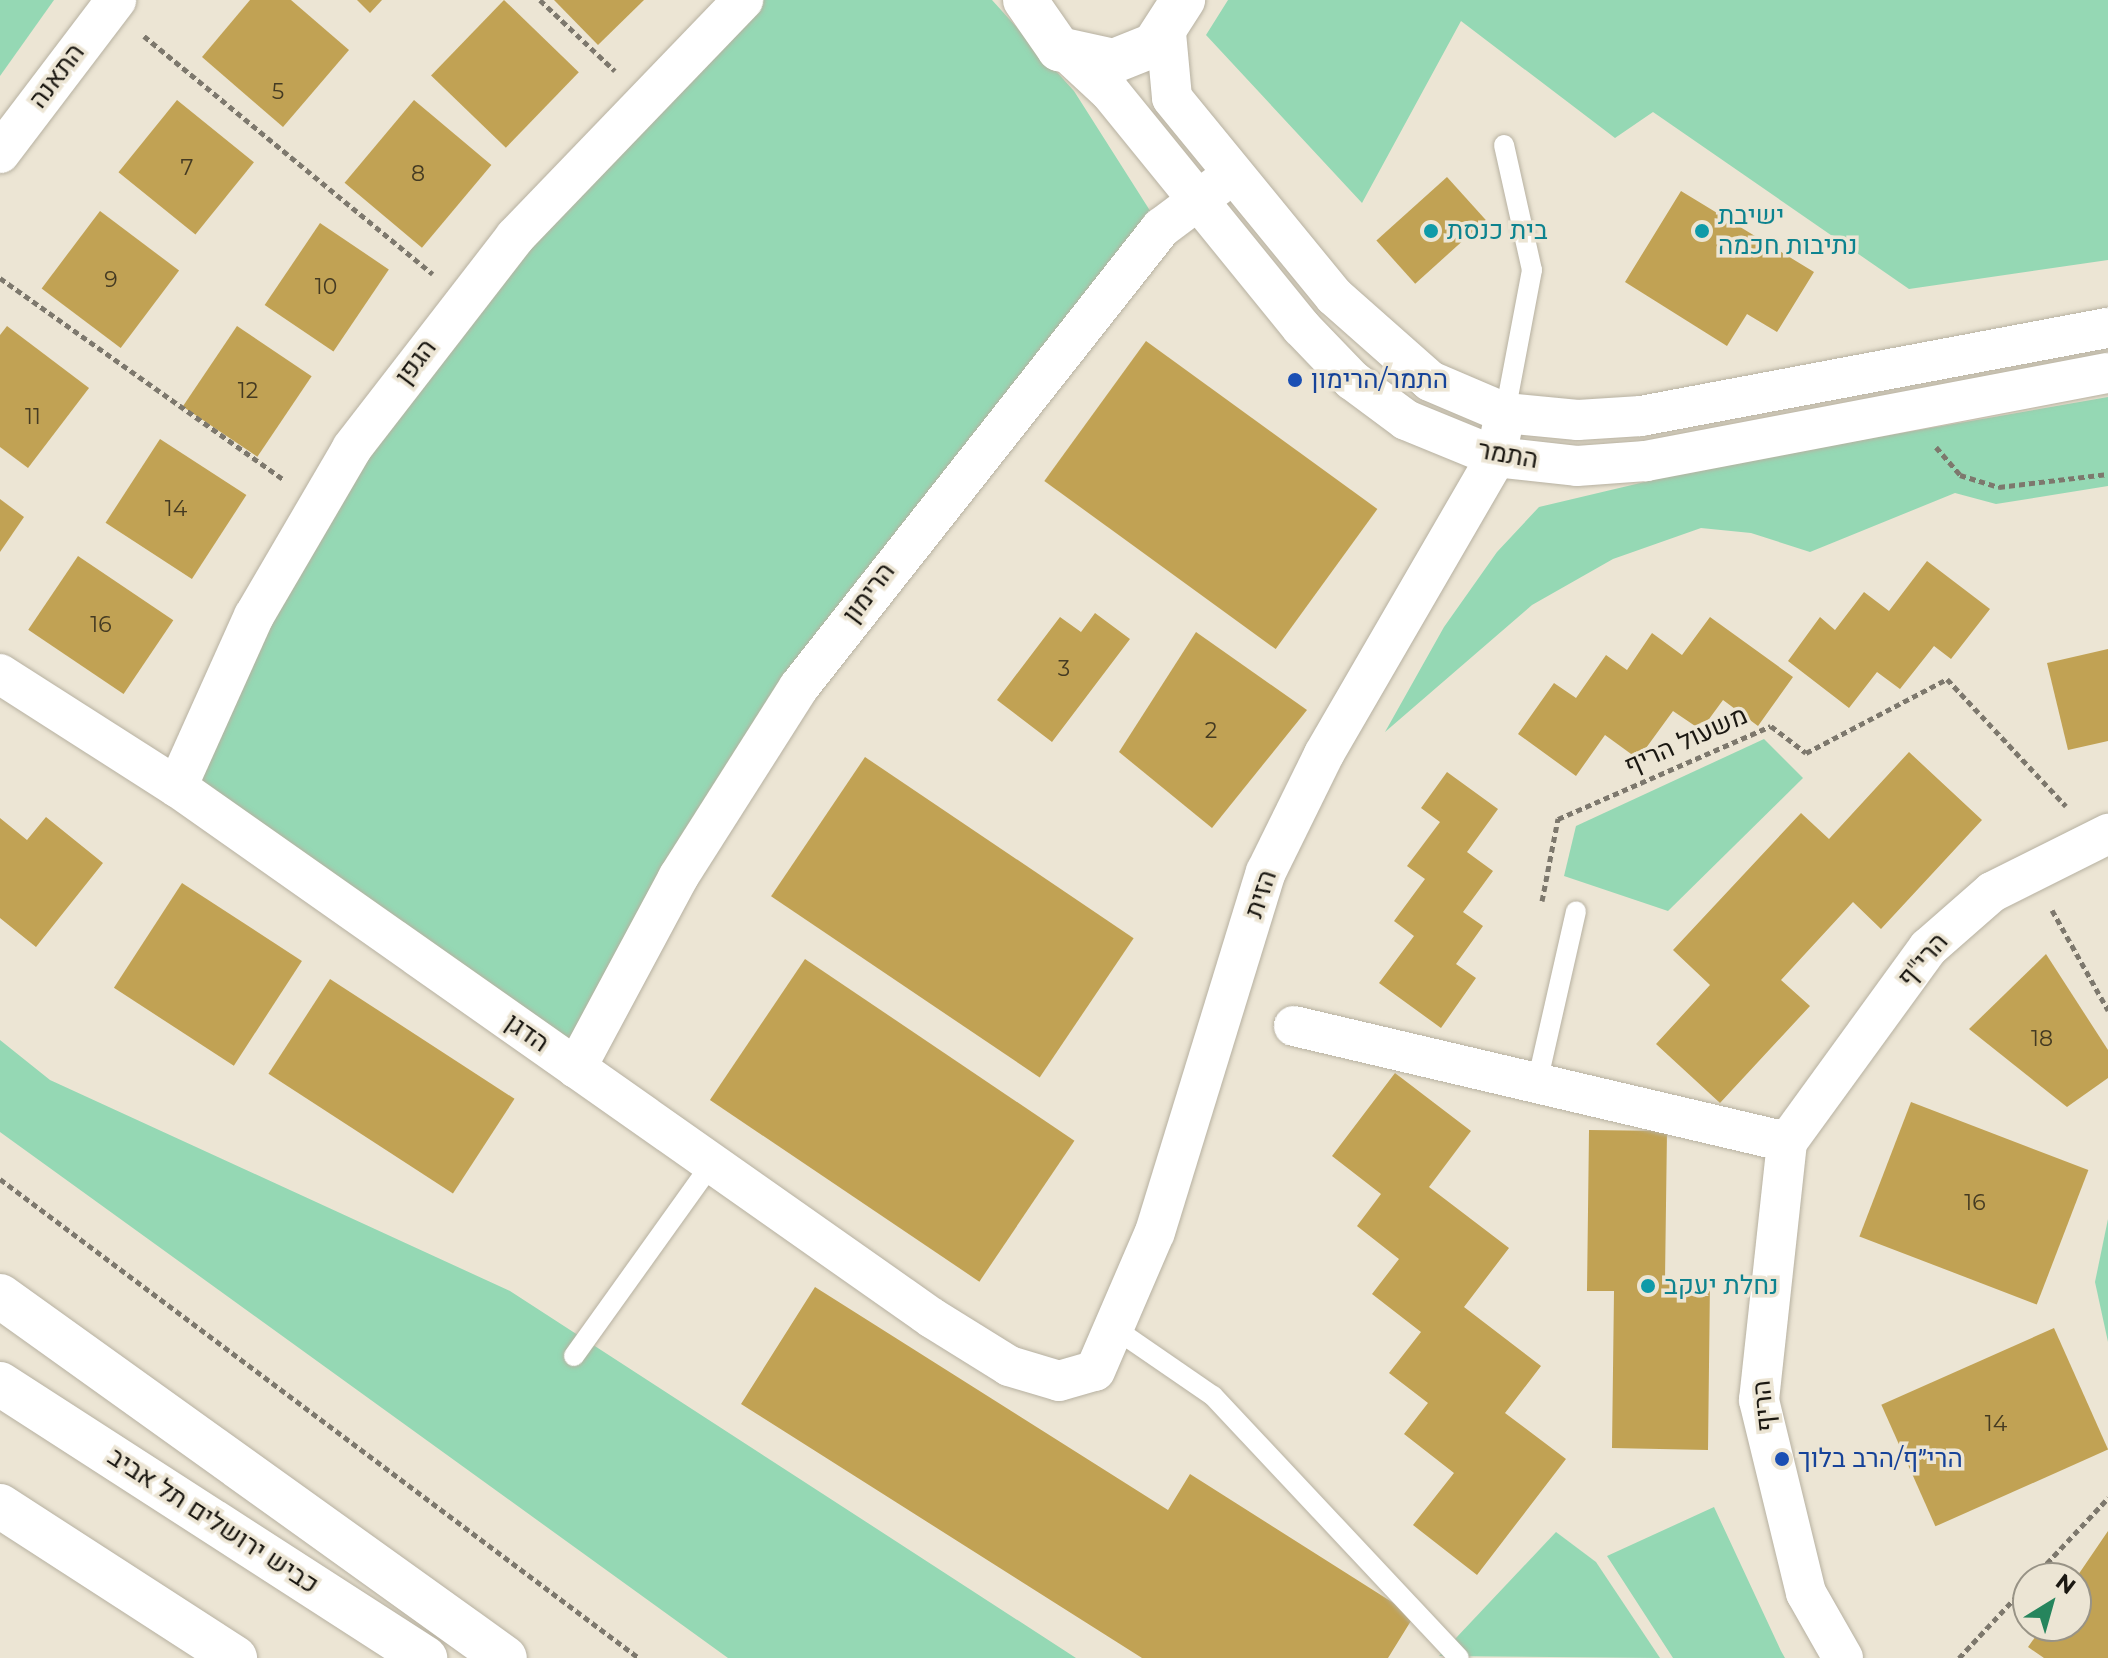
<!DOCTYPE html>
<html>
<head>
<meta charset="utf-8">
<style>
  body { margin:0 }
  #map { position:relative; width:2108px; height:1658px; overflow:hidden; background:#ece5d4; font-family:Montserrat,Heebo,sans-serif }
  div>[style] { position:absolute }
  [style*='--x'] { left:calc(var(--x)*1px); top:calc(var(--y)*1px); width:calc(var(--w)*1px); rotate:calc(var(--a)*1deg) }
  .green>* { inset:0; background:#95d8b4 }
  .building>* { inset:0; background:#c1a254; transform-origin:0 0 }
  .path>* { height:5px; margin-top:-2.5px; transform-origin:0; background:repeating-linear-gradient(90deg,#7d786d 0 6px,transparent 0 10px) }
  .roads { filter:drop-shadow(0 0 2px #b7b1a1) drop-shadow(0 0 2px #b7b1a1) }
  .lane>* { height:20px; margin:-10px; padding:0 10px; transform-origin:10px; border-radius:10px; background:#fff }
  .street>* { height:40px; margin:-20px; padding:0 20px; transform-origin:20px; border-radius:20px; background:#fff }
  .secondary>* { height:44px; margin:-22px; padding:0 22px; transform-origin:22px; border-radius:22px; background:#fff }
  .highway>* { height:44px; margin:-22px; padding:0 22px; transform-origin:22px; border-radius:22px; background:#fff }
  .dots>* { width:22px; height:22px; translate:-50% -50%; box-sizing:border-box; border:4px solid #ece5d4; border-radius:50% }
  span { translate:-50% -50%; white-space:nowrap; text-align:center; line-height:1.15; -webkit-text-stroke:7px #ece5d4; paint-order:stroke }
  .number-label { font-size:22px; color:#443a22 }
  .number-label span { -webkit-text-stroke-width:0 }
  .street-label { font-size:26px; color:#1b1812 }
  .culture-label { font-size:26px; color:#0d838f }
  .left { translate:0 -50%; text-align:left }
  .transit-label { font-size:26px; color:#164399 }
  .north { position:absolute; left:2012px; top:1562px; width:80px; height:80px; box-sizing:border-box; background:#ece5d4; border:2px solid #989386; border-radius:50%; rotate:37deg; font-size:22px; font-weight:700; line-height:32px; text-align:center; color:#1b1812 }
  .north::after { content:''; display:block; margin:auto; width:28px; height:36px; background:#26855d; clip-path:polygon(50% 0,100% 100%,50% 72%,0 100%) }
</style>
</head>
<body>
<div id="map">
  <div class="green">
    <i style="clip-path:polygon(0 0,54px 0,0 76px)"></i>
    <i style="clip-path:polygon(743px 0,992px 0,1074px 91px,1161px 228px,899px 553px,576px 1068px,177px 787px,352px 448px)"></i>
    <i style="clip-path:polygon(1228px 0,2108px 0,2108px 260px,1909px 289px,1653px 112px,1615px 138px,1461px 21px,1362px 203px,1206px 35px)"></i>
    <i style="clip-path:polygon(2108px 397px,2108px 486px,1996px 504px,1955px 493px,1810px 552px,1751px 533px,1701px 528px,1613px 559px,1532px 605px,1385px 732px,1444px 627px,1497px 552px,1539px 507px,1712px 466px)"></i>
    <i style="clip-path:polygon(1764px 739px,1803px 778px,1668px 911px,1564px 876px,1576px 826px)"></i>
    <i style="clip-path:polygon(0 1040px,50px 1080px,510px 1291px,1076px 1658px,728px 1658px,0 1132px)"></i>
    <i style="clip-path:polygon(2108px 1219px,2108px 1342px,2095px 1282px)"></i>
    <i style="clip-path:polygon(1714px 1507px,1781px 1651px,1785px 1658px,1673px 1658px,1607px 1556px)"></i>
    <i style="clip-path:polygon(1556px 1532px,1596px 1562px,1660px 1658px,1439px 1656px)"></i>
  </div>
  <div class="building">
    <i style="clip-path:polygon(250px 0,291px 0,349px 50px,283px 127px,202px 57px)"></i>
    <i style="clip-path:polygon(357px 0,382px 0,370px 13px)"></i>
    <i style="left:504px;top:0;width:104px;height:105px;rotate:44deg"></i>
    <i style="clip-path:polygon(554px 0,644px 0,598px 45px)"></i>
    <i style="left:177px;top:100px;width:99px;height:93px;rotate:39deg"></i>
    <i style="left:414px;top:100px;width:101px;height:108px;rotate:40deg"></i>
    <i style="left:1447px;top:177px;width:58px;height:95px;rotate:48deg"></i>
    <i style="clip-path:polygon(1681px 191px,1814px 272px,1777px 332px,1747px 314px,1727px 346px,1625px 282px)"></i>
    <i style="left:100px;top:211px;width:99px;height:97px;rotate:37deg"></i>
    <i style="left:320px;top:223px;width:83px;height:99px;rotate:34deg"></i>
    <i style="clip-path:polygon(7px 326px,89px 388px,28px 468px,0 447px,0 335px)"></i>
    <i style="left:237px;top:326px;width:90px;height:97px;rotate:34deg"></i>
    <i style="left:1146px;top:341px;width:286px;height:173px;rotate:36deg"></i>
    <i style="left:160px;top:439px;width:103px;height:100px;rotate:33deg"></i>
    <i style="clip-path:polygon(0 499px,24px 517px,0 552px)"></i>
    <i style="left:78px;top:556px;width:115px;height:89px;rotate:34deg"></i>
    <i style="clip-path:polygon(1927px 561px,1990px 609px,1951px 659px,1934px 646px,1900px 689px,1877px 672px,1849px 708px,1788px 661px,1820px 617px,1835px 630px,1864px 592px,1889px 611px)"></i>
    <i style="clip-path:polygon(1095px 613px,1130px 639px,1052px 742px,997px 700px,1060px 617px,1081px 632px)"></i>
    <i style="clip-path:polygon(1710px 617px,1793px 677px,1758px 726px,1723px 700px,1701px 730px,1673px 711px,1638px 759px,1605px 735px,1576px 776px,1518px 734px,1554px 683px,1576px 698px,1606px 655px,1627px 670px,1652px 633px,1682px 655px)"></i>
    <i style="clip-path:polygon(1196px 632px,1307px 710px,1212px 828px,1119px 752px)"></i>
    <i style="clip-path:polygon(2108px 649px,2108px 741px,2068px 750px,2047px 663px)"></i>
    <i style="clip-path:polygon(1909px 752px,1982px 820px,1881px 929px,1853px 902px,1781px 980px,1810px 1006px,1720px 1103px,1656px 1044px,1710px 985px,1673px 950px,1801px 813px,1829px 839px)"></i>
    <i style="left:865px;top:757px;width:324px;height:168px;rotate:34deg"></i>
    <i style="clip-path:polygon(1447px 772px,1498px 809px,1467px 852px,1493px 871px,1463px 912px,1483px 926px,1456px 964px,1476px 978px,1441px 1028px,1379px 983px,1414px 936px,1394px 921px,1425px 879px,1407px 866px,1440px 822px,1421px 808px)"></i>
    <i style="clip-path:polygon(46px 817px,103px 863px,36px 947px,0 918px,0 818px,27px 840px)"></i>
    <i style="left:182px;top:883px;width:143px;height:125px;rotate:33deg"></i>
    <i style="clip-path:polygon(2046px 954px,2108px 1050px,2108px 1078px,2067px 1107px,1969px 1029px)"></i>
    <i style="left:805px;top:959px;width:325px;height:170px;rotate:34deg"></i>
    <i style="left:330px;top:979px;width:220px;height:113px;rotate:33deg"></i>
    <i style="clip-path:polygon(1395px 1073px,1471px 1131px,1429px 1187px,1509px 1248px,1464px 1307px,1541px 1366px,1505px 1413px,1566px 1459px,1477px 1575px,1413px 1525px,1454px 1473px,1404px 1434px,1428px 1403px,1389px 1373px,1421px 1332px,1372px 1294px,1399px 1259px,1357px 1226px,1381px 1194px,1332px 1156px)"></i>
    <i style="left:1911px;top:1102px;width:190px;height:144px;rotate:21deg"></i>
    <i style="clip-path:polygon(1589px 1130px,1667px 1131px,1665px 1280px,1710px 1281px,1708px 1450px,1612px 1448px,1614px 1291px,1587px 1291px)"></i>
    <i style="clip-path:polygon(815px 1287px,1168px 1510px,1190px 1474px,1414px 1616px,1388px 1658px,1142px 1658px,741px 1404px)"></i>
    <i style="left:2054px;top:1328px;width:133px;height:189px;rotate:66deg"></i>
    <i style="clip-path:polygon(2108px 1531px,2108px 1658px,2044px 1658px,2028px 1647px,2043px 1626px,2076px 1626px,2076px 1578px)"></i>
  </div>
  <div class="path">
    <i style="--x:540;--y:0;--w:103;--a:43.4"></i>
    <i style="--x:144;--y:36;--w:374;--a:39.5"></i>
    <i style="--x:0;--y:278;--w:347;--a:35.4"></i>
    <i style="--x:1936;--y:447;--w:37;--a:49"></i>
    <i style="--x:1960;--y:475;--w:41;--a:17.1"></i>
    <i style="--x:1999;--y:487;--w:110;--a:-6.8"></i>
    <i style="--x:1542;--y:901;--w:84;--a:-79"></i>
    <i style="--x:1558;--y:819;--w:232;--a:-23.6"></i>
    <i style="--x:1771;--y:726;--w:44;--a:37.6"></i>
    <i style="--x:1806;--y:753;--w:159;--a:-27.7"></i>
    <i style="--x:1947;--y:679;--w:174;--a:46.9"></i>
    <i style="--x:2052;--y:910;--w:115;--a:60.8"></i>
    <i style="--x:0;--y:1179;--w:799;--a:36.86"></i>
    <i style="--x:2033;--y:1578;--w:110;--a:-46.8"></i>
    <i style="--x:1959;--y:1658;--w:101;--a:-47"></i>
  </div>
  <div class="roads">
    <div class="lane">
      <i style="--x:1504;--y:145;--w:128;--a:77.4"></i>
      <i style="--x:1532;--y:270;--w:146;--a:100.7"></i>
      <i style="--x:1537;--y:1083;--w:176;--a:-77.2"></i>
      <i style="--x:1114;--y:1328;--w:120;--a:34.5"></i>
      <i style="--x:1213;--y:1396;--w:359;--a:46.8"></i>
      <i style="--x:574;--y:1356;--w:237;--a:-54.4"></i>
    </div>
    <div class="street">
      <i style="--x:1166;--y:33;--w:65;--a:84.7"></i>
      <i style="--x:1172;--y:98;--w:256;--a:50.7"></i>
      <i style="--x:1334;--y:296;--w:128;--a:41.5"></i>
      <i style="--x:1430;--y:381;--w:82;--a:23.1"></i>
      <i style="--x:1505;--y:413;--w:73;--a:5.5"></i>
      <i style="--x:1578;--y:420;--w:63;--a:-3.6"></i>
      <i style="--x:1641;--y:416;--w:475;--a:-10.7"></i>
      <i style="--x:1068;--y:53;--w:57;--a:42.9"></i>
      <i style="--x:1110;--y:92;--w:303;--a:50.9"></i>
      <i style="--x:1301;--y:327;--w:74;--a:46.1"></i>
      <i style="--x:1352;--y:380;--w:67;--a:36.5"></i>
      <i style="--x:1406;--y:420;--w:97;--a:22.3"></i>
      <i style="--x:1496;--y:457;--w:81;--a:6.3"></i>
      <i style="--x:1577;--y:466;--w:69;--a:-4.1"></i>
      <i style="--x:1646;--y:461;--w:470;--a:-10.8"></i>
      <i style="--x:0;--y:153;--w:192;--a:-52.8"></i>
      <i style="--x:0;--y:674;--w:210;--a:32.6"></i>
      <i style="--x:177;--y:787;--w:923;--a:35.12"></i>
      <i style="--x:932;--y:1318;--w:91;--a:31.9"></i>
      <i style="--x:1009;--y:1366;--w:52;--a:16.7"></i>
      <i style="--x:1059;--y:1381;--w:37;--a:-16"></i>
      <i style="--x:1095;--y:1371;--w:151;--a:-66.7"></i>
      <i style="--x:1155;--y:1232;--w:377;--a:-72.9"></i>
      <i style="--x:1266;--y:872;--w:131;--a:-63.8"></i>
      <i style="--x:1324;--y:754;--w:343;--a:-59.9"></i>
      <i style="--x:1496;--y:457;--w:45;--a:-78.4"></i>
      <i style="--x:177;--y:787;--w:188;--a:-65.8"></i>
      <i style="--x:254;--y:616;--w:194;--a:-59.7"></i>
      <i style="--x:352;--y:448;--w:267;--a:-52.3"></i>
      <i style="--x:515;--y:237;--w:329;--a:-46.1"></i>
      <i style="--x:1294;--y:1026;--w:506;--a:13.24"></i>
      <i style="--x:576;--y:1068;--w:218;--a:-61.8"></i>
      <i style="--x:679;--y:876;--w:224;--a:-57.6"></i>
      <i style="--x:799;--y:687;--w:585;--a:-51.74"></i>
      <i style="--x:1161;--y:228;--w:70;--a:-36.9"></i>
      <i style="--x:1843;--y:1658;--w:75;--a:-119.6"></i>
      <i style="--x:1806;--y:1593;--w:199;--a:-103.7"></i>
      <i style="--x:1759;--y:1400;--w:260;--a:-83.8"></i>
      <i style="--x:1787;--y:1142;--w:240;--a:-54"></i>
      <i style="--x:1928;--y:948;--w:85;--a:-41.2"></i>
      <i style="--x:1992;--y:892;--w:130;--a:-26.6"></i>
    </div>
    <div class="secondary">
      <i style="--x:1025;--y:0;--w:60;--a:55.2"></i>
      <i style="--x:1059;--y:49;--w:56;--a:12.3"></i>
      <i style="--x:1114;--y:61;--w:43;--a:-21.8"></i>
      <i style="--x:1154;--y:45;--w:54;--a:-57.2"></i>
    </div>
    <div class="highway">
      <i style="--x:0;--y:1296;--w:621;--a:35.63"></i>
      <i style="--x:0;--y:1384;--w:506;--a:32.81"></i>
      <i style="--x:0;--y:1506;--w:280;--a:32.9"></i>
    </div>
  </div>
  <div class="dots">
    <i style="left:1431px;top:231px;background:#0f9aa8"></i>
    <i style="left:1702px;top:231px;background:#0f9aa8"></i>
    <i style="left:1295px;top:380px;background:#1a4fb4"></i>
    <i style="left:1648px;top:1286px;background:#0f9aa8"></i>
    <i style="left:1782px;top:1459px;background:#1a4fb4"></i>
  </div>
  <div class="number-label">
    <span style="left:278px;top:92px">5</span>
    <span style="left:187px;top:168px">7</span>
    <span style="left:418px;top:174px">8</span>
    <span style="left:111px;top:280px">9</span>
    <span style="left:326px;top:287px">10</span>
    <span style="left:248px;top:391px">12</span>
    <span style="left:33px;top:417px">11</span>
    <span style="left:176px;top:509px">14</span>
    <span style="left:101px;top:625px">16</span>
    <span style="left:1064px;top:669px">3</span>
    <span style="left:1211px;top:731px">2</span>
    <span style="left:2042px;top:1039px">18</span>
    <span style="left:1975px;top:1203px">16</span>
    <span style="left:1996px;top:1424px">14</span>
  </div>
  <div class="street-label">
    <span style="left:57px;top:76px;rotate:-53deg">התאנה</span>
    <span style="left:416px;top:362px;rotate:-53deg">הגפן</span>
    <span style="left:1508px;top:455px;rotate:10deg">התמר</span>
    <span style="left:869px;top:593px;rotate:-53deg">הרימון</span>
    <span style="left:1686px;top:741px;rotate:-24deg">משעול הריף</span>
    <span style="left:1261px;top:894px;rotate:-71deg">הזית</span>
    <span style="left:1923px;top:960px;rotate:-49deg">הרי"ף</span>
    <span style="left:527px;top:1033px;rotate:35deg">הדגן</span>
    <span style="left:1764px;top:1406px;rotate:-96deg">הריף</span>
    <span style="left:213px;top:1521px;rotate:33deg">כביש ירושלים תל אביב</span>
  </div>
  <div class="culture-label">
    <span class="left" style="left:1718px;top:231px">ישיבת<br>נתיבות חכמה</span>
    <span class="left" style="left:1447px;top:231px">בית כנסת</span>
    <span class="left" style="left:1664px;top:1286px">נחלת יעקב</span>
  </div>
  <div class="transit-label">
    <span class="left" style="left:1311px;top:380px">התמר/הרימון</span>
    <span class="left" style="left:1798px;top:1459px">הרי״ף/הרב בלוך</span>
  </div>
  <div class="north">N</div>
</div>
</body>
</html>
